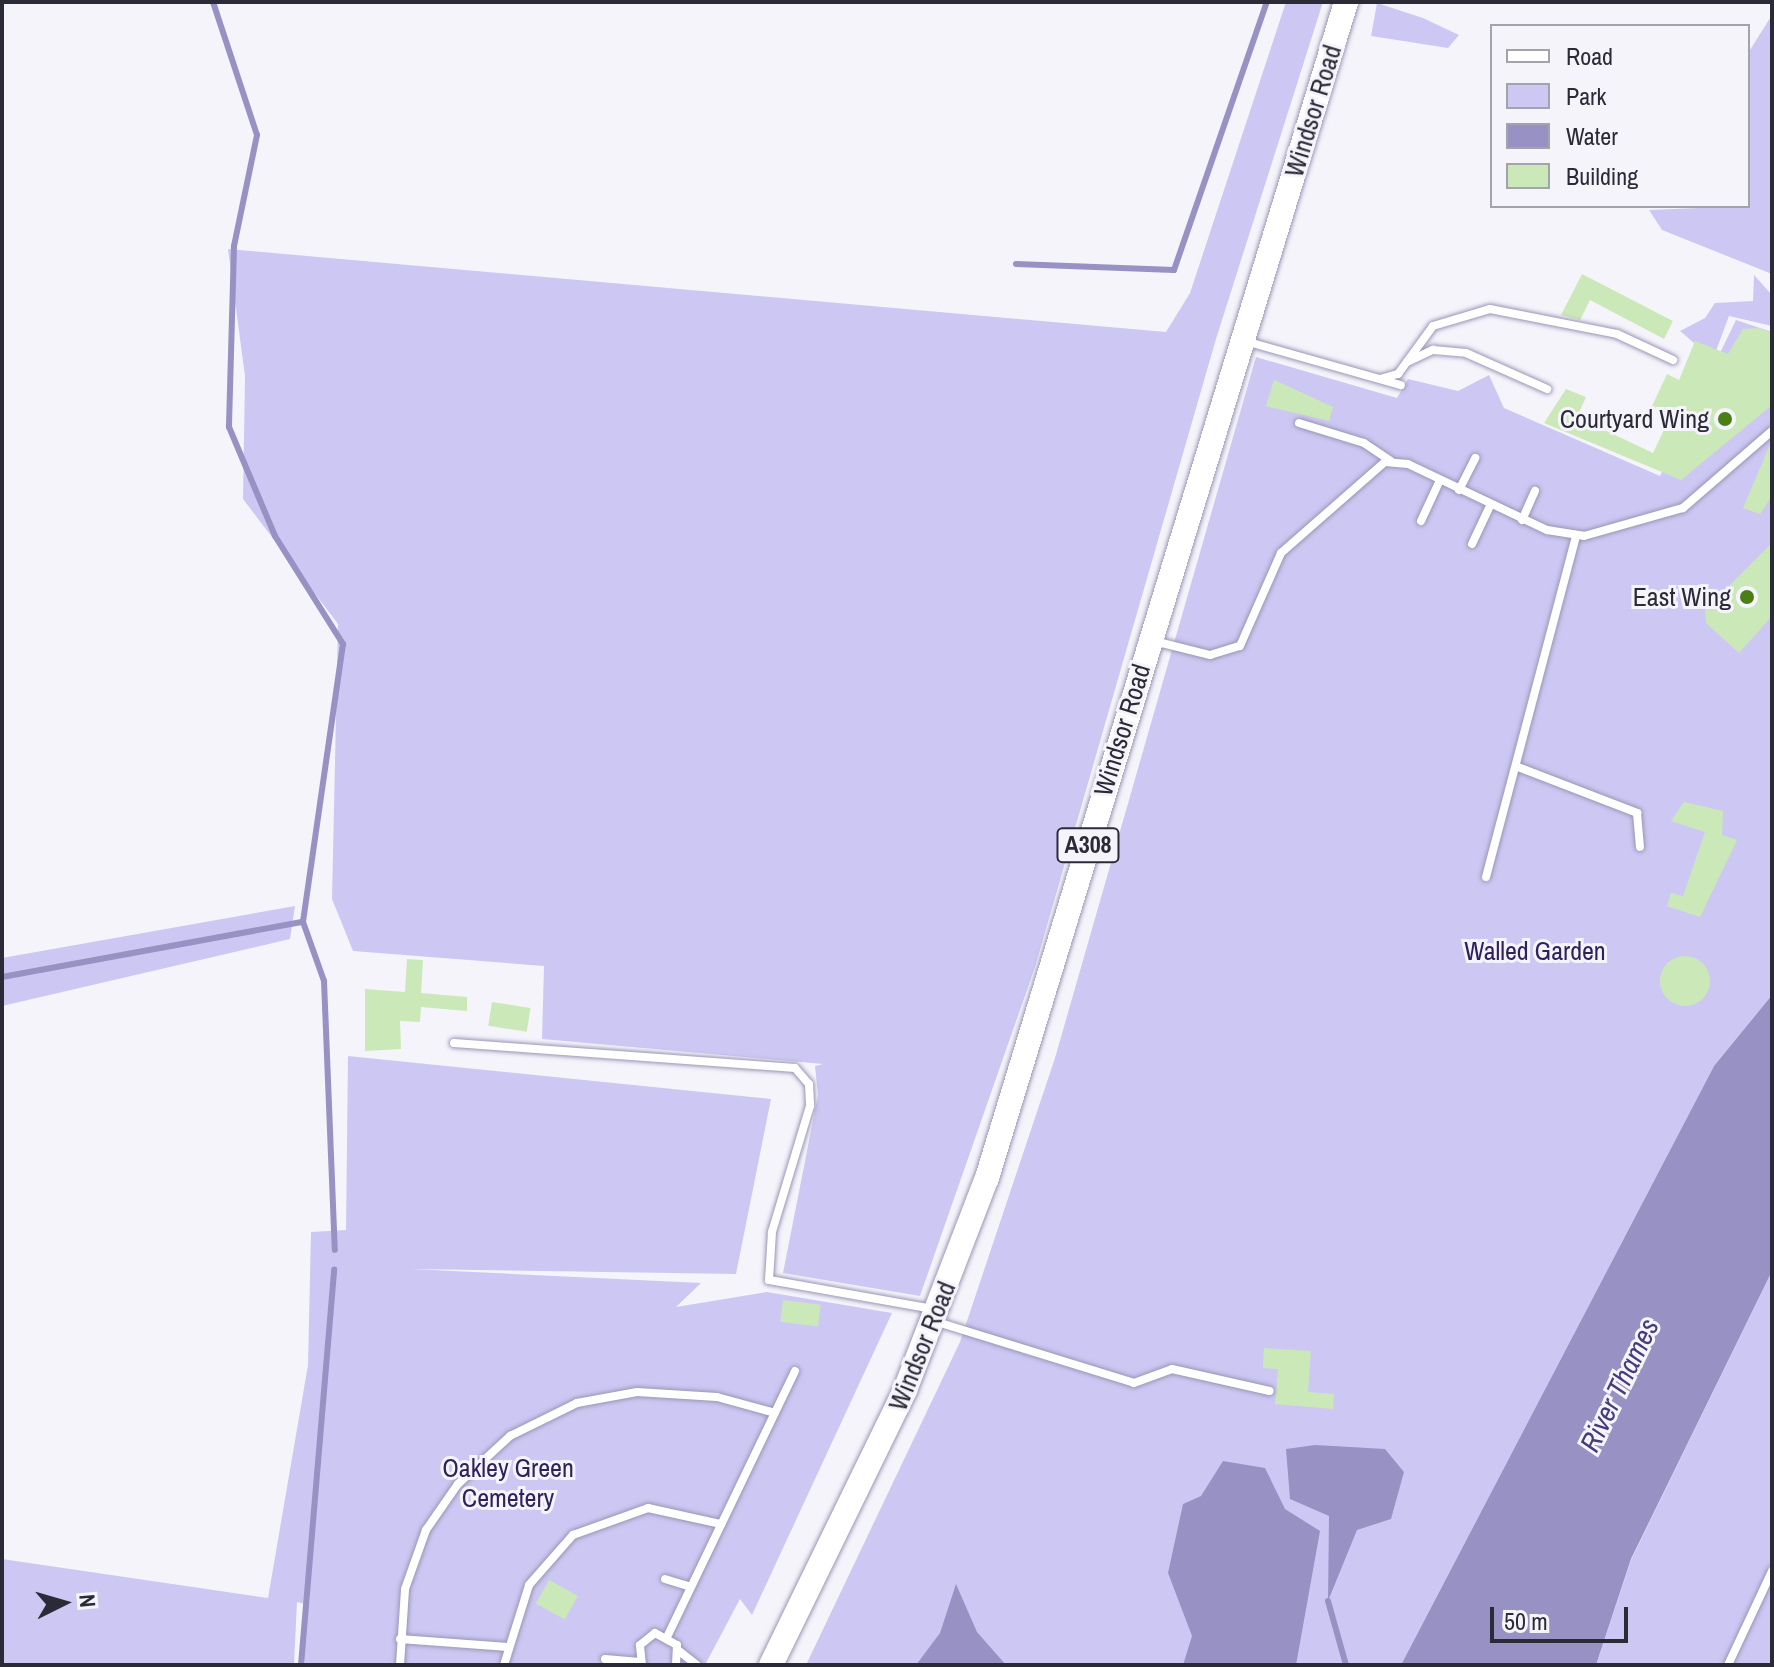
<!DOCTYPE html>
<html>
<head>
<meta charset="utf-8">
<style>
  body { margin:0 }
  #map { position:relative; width:1774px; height:1667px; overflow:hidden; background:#f5f4fb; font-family:"Archivo Narrow",sans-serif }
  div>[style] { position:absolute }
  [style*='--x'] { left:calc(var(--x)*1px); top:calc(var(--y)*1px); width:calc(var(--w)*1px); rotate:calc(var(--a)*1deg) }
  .green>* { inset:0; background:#cdc8f3 }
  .water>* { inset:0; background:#9792c3 }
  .stream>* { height:6px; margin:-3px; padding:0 3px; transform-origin:3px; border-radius:3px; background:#9792c3 }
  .building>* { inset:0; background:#cbe9b8; transform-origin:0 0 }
  .round { border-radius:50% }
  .roads { filter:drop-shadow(0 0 2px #9996b6) drop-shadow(0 0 2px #9996b6) }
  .lane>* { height:8px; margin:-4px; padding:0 4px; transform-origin:4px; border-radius:4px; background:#fff }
  .primary>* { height:24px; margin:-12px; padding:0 12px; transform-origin:12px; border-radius:12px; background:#fff }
  .dots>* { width:22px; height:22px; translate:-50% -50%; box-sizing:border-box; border:4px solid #f5f4fb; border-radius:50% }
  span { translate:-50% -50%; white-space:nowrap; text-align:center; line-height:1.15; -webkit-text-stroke:6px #f5f4fb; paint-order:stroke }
  .shield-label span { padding:2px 6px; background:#f5f4fb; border:2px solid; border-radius:6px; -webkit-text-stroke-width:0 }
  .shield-label { font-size:24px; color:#2b2a37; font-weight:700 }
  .street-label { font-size:26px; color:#2b2a37 }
  .poi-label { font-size:26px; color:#2b2a37 }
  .right { translate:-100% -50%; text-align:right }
  .park-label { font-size:26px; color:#2f215d }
  .water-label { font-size:28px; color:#473b7a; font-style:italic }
  .frame { position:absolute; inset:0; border:4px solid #2b2a37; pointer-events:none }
  .legend { position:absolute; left:1490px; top:24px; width:260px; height:184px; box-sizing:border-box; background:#f5f4fb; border:2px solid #a4a3ad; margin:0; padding:10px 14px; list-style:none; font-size:24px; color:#2b2a37 }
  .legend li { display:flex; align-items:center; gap:16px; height:40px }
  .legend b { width:40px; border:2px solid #a4a3ad }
  .north { position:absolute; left:24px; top:1563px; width:80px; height:80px; -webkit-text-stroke:6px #f5f4fb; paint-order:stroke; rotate:85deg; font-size:22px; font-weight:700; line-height:32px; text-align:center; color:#2b2a37 }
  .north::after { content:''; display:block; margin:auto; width:28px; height:36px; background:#2b2a37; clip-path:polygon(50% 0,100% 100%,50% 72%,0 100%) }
  .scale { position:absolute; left:1490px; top:1607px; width:138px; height:36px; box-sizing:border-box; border:4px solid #2b2a37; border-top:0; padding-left:10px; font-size:24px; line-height:28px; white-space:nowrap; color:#2b2a37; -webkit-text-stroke:6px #f5f4fb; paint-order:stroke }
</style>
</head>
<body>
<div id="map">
  <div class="green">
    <i style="clip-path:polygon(1286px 2px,1323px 2px,1216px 339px,1035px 967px,920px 1296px,783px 1273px,818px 1095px,815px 1066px,823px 1064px,542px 1039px,544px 966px,353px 951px,332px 899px,338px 624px,243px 499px,245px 376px,228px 249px,1166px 332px,1190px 293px)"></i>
    <i style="clip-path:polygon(1377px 3px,1423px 18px,1459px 35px,1448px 48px,1371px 36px)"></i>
    <i style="clip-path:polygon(1772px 15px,1772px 274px,1662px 230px,1649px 210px,1748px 206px,1748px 53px)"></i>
    <i style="clip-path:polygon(1754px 275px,1772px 295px,1772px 326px,1729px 316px,1713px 359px,1680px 331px,1705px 318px,1715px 303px,1753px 301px)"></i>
    <i style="clip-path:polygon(1736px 320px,1772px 332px,1772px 995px,1714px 1066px,1401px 1665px,806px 1665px,960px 1342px,1055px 1058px,1256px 357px,1397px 398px,1408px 379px,1458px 391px,1489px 375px,1504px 408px,1660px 476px)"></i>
    <i style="clip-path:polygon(295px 906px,290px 939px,2px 1006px,2px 958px)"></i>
    <i style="clip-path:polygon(348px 1056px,771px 1099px,736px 1274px,411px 1269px,701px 1283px,676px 1307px,767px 1292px,892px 1313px,752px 1615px,740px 1599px,705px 1665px,300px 1665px,305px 1604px,297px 1602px,294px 1665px,2px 1665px,2px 1559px,268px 1598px,308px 1365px,311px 1232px,346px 1230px)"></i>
    <i style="clip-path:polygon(1772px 1271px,1772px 1665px,1596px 1665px,1631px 1560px)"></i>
  </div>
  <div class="water">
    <i style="clip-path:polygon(1772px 995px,1772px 1271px,1631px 1559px,1596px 1665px,1401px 1665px,1714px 1066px)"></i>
    <i style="clip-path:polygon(1315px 1445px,1385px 1449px,1404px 1472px,1391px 1519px,1357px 1530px,1328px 1601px,1329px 1516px,1290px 1499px,1286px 1449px)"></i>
    <i style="clip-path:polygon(1223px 1461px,1265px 1468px,1285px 1509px,1320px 1531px,1296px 1665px,1183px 1665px,1192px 1636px,1168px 1573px,1183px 1504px,1201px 1496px)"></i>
    <i style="clip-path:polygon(956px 1584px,977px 1632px,1006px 1665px,916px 1665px,940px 1633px)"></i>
  </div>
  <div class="stream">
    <i style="--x:213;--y:2;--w:140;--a:71.7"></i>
    <i style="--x:257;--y:135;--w:113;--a:101.7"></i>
    <i style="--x:234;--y:246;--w:181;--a:91.6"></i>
    <i style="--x:229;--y:427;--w:118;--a:67.1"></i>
    <i style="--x:275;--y:536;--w:128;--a:57.8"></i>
    <i style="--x:343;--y:644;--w:281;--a:98.2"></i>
    <i style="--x:1016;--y:264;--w:158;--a:2.2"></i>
    <i style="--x:1174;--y:270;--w:284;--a:-70.9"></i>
    <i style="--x:2;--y:977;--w:306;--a:-10.4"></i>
    <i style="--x:303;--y:922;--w:63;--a:70.4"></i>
    <i style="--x:324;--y:981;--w:269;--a:87.7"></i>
    <i style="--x:1328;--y:1601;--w:66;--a:74.3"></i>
    <i style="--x:301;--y:1665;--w:397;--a:-85.2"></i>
  </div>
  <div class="building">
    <i style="clip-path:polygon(1582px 274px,1673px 321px,1664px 339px,1590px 300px,1580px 320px,1561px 315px)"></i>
    <i style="clip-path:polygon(1758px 328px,1772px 333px,1772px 405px,1681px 480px,1544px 423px,1566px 389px,1586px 397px,1577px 417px,1653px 453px,1671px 415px,1652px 406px,1667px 374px,1679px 380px,1695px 341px,1728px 354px,1743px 329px)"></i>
    <i style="clip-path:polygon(1274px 380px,1333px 407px,1329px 421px,1266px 406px)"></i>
    <i style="clip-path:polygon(1772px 440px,1772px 496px,1760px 514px,1743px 508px)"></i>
    <i style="clip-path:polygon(1772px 543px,1772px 616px,1739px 653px,1706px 623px,1705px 610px)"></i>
    <i style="clip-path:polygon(1684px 802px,1723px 811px,1722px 835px,1737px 840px,1700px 917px,1667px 906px,1671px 893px,1683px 896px,1705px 832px,1671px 821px)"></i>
    <i class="round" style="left:1660px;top:956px;width:50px;height:50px"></i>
    <i style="clip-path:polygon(407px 959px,423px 960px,421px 993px,467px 997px,467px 1011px,421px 1007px,420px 1022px,400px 1021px,401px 1049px,365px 1051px,365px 989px,405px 992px)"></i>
    <i style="left:492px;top:1002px;width:39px;height:24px;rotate:9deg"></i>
    <i style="left:783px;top:1300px;width:38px;height:22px;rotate:7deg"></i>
    <i style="clip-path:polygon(1264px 1348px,1311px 1351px,1308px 1392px,1334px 1394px,1333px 1409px,1275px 1404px,1278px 1369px,1263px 1368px)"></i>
    <i style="left:549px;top:1580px;width:33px;height:27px;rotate:29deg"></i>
  </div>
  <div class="roads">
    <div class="lane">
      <i style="--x:1245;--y:341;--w:162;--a:15.8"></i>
      <i style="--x:1407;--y:362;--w:29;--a:-25"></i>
      <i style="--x:1433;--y:350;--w:33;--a:5"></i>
      <i style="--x:1466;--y:353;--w:89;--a:24"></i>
      <i style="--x:1380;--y:379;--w:19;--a:-16"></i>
      <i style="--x:1398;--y:374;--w:59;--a:-53.9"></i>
      <i style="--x:1433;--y:326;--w:59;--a:-16.6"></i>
      <i style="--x:1490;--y:309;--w:129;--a:11.1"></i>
      <i style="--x:1617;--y:334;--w:62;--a:24.9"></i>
      <i style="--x:1299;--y:423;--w:68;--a:17.1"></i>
      <i style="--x:1364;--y:443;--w:32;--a:34"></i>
      <i style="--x:1459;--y:490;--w:36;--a:-63"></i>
      <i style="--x:1522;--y:520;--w:32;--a:-66"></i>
      <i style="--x:1421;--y:521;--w:45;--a:-65.1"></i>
      <i style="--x:1472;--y:544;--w:42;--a:-64.7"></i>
      <i style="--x:1154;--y:641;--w:58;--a:14"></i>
      <i style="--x:1210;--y:655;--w:31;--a:-17"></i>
      <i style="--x:1240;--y:646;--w:102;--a:-66.2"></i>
      <i style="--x:1281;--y:553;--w:138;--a:-41.2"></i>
      <i style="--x:1385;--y:462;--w:23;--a:5"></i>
      <i style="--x:1408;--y:464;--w:154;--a:25.4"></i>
      <i style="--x:1547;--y:530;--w:37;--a:9"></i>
      <i style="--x:1584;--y:536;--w:103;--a:-15.8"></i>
      <i style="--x:1683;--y:508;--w:118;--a:-40.9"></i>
      <i style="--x:1518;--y:767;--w:128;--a:21.1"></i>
      <i style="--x:1637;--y:813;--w:34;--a:85"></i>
      <i style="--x:1486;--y:877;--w:353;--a:-75.2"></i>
      <i style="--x:454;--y:1043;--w:342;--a:4.2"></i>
      <i style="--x:795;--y:1068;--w:21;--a:49"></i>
      <i style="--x:809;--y:1084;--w:22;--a:87"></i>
      <i style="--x:810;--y:1106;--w:132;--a:106.8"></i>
      <i style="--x:772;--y:1232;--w:48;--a:93.6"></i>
      <i style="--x:769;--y:1280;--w:167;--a:10"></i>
      <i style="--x:934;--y:1321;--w:209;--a:17.2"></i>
      <i style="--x:1134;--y:1383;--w:40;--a:-20.2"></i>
      <i style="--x:1172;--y:1369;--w:100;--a:12.7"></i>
      <i style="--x:665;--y:1579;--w:27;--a:17"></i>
      <i style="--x:668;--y:1635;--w:293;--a:-64.3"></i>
      <i style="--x:400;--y:1639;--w:108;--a:4.2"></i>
      <i style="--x:679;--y:1651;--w:23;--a:38"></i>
      <i style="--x:605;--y:1659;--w:35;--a:5"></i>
      <i style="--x:400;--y:1665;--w:76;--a:-86.2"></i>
      <i style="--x:405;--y:1589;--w:63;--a:-70.4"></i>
      <i style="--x:426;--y:1530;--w:56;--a:-55.2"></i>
      <i style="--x:458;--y:1484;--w:71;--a:-42.7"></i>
      <i style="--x:510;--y:1436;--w:75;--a:-26.2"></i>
      <i style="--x:577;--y:1403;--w:61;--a:-10.4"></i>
      <i style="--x:637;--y:1392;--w:80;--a:3.6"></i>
      <i style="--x:717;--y:1397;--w:60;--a:15.4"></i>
      <i style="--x:504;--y:1665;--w:84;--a:-72.6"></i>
      <i style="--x:529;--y:1585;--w:67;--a:-48.7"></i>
      <i style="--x:573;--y:1535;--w:80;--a:-19.8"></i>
      <i style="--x:648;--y:1508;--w:75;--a:12.4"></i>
      <i style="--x:642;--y:1665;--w:20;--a:-96"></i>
      <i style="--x:640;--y:1645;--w:19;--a:-39"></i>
      <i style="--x:655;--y:1633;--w:25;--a:29"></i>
      <i style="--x:677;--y:1645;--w:20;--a:93"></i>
      <i style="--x:1728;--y:1665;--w:104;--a:-64.9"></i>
    </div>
    <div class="primary">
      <i style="--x:771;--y:1665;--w:306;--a:-64"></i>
      <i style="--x:905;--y:1390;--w:227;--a:-68.9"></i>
      <i style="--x:987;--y:1178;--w:1230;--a:-73.02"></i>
    </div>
  </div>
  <div class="dots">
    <i style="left:1725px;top:419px;background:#497f15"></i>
    <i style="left:1747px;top:597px;background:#497f15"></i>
  </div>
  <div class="shield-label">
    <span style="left:1088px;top:845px">A308</span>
  </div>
  <div class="street-label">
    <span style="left:1313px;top:111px;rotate:-73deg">Windsor Road</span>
    <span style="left:1122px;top:730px;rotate:-73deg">Windsor Road</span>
    <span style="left:922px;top:1346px;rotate:-68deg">Windsor Road</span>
  </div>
  <div class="poi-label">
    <span class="right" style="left:1709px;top:419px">Courtyard Wing</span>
    <span class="right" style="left:1731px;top:597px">East Wing</span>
  </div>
  <div class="park-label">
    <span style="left:1535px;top:951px">Walled Garden</span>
    <span style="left:508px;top:1483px">Oakley Green<br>Cemetery</span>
  </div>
  <div class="water-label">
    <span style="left:1619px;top:1385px;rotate:-64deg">River Thames</span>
  </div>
  <div class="frame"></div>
  <ul class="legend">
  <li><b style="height:10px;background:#fff"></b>Road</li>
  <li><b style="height:22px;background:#cdc8f3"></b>Park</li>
  <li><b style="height:22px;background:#9792c3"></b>Water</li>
  <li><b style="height:22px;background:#cbe9b8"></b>Building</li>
  </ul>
  <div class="north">N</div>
  <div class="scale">50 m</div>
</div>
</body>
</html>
